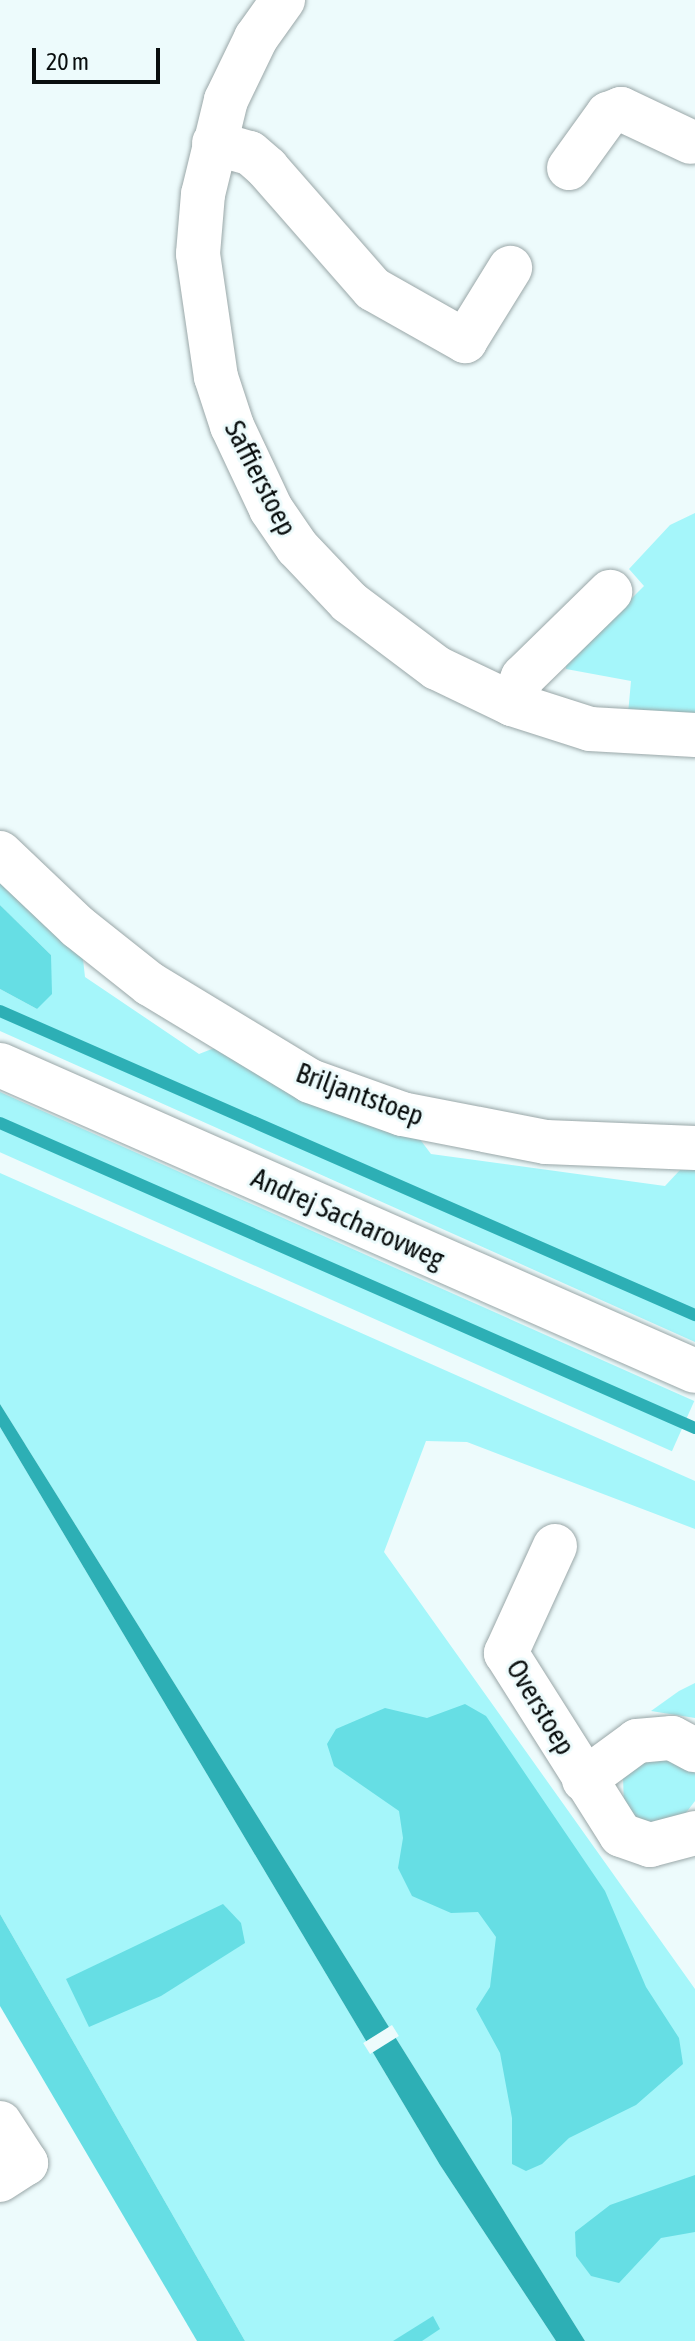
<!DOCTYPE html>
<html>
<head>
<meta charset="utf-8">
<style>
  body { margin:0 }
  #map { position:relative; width:695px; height:2341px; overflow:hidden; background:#edfbfc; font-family:"Asap Condensed",sans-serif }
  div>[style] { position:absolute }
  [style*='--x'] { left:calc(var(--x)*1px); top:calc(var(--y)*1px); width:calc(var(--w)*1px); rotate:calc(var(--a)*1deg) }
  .green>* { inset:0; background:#a5f6fa; transform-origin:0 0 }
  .forest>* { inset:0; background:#66dee4 }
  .water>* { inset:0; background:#2dafb5 }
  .pier>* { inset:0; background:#edfbfc; transform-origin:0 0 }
  .stream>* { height:12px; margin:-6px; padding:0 6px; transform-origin:6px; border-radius:6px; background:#2dafb5 }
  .roads { filter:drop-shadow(0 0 2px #9aa7a8) drop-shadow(0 0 2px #9aa7a8) }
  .minor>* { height:44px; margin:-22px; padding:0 22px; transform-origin:22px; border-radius:22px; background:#fff }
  span { translate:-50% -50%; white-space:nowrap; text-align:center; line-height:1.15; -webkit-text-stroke:6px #edfbfc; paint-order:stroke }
  .street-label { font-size:28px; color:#090e0e }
  .scale { position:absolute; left:32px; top:48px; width:128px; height:36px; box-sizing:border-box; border:4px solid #090e0e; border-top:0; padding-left:10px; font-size:24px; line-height:28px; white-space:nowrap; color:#090e0e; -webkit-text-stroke:6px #edfbfc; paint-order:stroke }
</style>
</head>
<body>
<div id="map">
  <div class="green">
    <i style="clip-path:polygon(695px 513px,695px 715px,628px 714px,631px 681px,566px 669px,566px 664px,644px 586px,629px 569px,670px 525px)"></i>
    <i style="clip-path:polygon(0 866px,82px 950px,85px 977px,199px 1054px,217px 1047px,413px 1130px,431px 1154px,665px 1186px,680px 1170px,695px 1169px,695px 1342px,0 1031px,0 989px,37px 1009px,51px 955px,0 905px)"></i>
    <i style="left:0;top:1092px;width:760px;height:55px;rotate:24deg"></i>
    <i style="clip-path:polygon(0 1173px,695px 1481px,695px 1529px,467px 1442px,426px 1441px,384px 1552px,695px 1989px,695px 2341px,585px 2341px,0 1404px)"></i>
    <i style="clip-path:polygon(0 1427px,440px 2165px,556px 2341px,245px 2341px,0 1914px)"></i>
    <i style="clip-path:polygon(695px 1683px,695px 1718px,651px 1711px,679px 1691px)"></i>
    <i style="clip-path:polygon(648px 1754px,690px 1764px,695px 1773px,695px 1801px,685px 1814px,661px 1824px,639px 1820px,624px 1808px,623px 1777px)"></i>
  </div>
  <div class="forest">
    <i style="clip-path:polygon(0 905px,51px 955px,52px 994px,37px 1009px,0 989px)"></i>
    <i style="clip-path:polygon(465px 1704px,486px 1716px,605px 1891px,646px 1987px,679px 2038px,683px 2064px,636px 2105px,569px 2138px,542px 2164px,526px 2171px,512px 2164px,512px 2118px,500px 2053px,476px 2009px,490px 1987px,496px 1937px,478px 1912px,451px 1913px,412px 1896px,398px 1868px,403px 1838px,399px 1811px,334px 1766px,327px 1744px,336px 1729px,385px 1708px,427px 1718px)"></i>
    <i style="clip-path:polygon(223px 1904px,241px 1923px,245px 1943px,161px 1996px,89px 2027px,66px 1979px)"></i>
    <i style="clip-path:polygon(0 1914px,245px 2341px,197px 2341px,0 2006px)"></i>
    <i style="clip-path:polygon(695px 2175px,695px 2232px,661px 2238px,619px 2283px,591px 2276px,576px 2256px,575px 2232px,610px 2205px)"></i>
    <i style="clip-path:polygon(433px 2316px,440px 2329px,422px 2341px,393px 2341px)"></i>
  </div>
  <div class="water">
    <i style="clip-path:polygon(0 1404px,585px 2341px,556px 2341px,440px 2165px,0 1427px)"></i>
  </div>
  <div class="pier">
    <i style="left:392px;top:2025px;width:13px;height:34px;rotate:58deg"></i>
  </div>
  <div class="stream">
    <i style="--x:0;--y:1011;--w:759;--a:23.63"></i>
    <i style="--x:0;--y:1123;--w:759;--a:23.69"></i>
  </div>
  <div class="roads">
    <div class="minor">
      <i style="--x:283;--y:0;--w:47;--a:125.4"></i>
      <i style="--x:256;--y:38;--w:69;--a:115.8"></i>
      <i style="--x:226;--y:100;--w:97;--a:103.7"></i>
      <i style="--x:203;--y:194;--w:60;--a:94.8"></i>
      <i style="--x:198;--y:254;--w:124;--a:81.7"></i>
      <i style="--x:216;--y:377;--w:52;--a:71.9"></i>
      <i style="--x:232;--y:426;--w:92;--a:64.8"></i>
      <i style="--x:271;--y:509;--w:46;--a:55.6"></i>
      <i style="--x:297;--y:547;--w:76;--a:46.6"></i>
      <i style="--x:349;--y:602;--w:110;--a:36.9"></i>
      <i style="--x:437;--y:668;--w:83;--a:25.6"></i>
      <i style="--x:512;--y:704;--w:82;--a:17.8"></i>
      <i style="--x:590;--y:729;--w:105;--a:3.3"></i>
      <i style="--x:214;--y:143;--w:37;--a:16"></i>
      <i style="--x:250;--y:153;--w:23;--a:41"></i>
      <i style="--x:267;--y:168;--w:161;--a:48.8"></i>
      <i style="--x:373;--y:289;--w:106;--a:29.5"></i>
      <i style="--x:465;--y:341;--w:86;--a:-58.3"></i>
      <i style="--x:569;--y:168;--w:67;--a:-54.2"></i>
      <i style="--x:608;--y:114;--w:14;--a:-21"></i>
      <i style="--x:621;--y:109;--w:77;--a:25.2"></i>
      <i style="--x:512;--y:704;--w:29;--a:-68"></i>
      <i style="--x:523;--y:677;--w:122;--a:-44.3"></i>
      <i style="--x:0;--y:853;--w:108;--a:43.5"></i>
      <i style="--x:78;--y:927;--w:92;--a:38.4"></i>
      <i style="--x:150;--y:984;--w:187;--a:31.2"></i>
      <i style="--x:310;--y:1081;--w:98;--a:19.7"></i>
      <i style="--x:402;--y:1114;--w:147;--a:11"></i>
      <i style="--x:546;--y:1142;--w:149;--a:2.3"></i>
      <i style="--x:0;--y:1065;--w:759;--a:23.76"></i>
      <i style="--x:555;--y:1546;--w:118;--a:114.6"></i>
      <i style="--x:506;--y:1653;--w:215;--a:57.7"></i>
      <i style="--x:621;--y:1835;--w:31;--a:19"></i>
      <i style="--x:650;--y:1845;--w:47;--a:-14.9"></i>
      <i style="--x:584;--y:1780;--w:66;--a:-36.3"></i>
      <i style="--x:637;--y:1741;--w:35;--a:-5"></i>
      <i style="--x:672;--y:1738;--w:26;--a:28"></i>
      <i style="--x:0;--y:2123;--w:48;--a:57"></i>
      <i style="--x:26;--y:2163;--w:31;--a:147"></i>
    </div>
  </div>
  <div class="street-label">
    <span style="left:261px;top:478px;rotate:63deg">Saffierstoep</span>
    <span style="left:360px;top:1094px;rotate:20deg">Briljantstoep</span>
    <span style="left:348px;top:1218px;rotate:24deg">Andrej Sacharovweg</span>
    <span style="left:541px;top:1707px;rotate:59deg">Overstoep</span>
  </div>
  <div class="scale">20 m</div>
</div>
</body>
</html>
